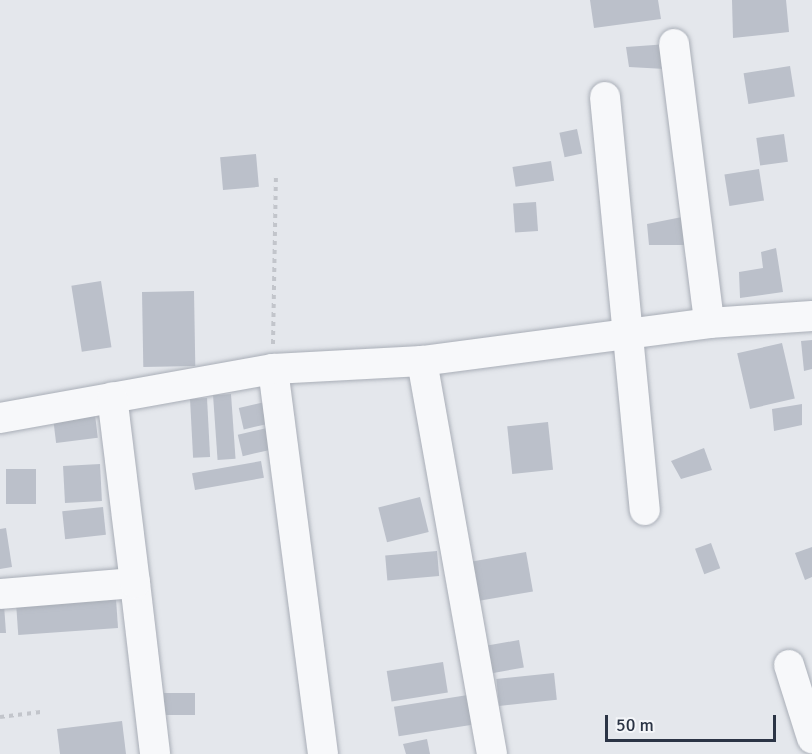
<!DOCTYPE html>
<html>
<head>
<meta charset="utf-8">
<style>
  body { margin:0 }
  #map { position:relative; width:812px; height:754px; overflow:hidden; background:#e4e7ec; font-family:Signika,sans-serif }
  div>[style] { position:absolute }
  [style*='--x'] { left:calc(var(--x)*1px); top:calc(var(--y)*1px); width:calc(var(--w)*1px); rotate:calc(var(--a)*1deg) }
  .building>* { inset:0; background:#bbc0ca; transform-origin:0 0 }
  .path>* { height:4px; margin-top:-2px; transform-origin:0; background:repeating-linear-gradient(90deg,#c2c5cb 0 4.5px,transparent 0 9px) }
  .roads { filter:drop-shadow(0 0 2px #a9aeb7) drop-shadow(0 0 2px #a9aeb7) }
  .minor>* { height:30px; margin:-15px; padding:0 15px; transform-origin:15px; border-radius:15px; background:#f7f8fa }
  span { translate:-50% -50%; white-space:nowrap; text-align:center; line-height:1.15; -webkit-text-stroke:4.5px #f4f6f9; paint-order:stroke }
  .scale { position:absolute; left:605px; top:715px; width:171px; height:27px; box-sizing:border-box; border:3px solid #2b3445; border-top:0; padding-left:8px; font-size:18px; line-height:21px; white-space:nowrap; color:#2b3445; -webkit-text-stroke:4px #f4f6f9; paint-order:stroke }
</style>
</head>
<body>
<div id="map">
  <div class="building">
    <i style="clip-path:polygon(590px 0,658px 0,661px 19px,594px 28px)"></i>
    <i style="clip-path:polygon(732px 0,786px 0,789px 32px,733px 38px)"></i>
    <i style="clip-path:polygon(668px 44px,665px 69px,629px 67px,626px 47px)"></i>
    <i style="left:790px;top:66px;width:31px;height:47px;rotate:81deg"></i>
    <i style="left:577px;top:129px;width:25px;height:18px;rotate:78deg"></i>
    <i style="left:784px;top:134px;width:28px;height:28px;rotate:82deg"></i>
    <i style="left:256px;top:154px;width:33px;height:36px;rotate:85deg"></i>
    <i style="left:551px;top:161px;width:20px;height:39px;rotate:81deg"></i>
    <i style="left:759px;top:169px;width:32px;height:35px;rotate:81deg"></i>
    <i style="left:536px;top:202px;width:29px;height:23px;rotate:86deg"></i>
    <i style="clip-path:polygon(682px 217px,684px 245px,649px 245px,647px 224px)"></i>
    <i style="clip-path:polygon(776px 248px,783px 292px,740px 298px,739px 272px,763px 268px,761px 252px)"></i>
    <i style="left:101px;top:281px;width:67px;height:30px;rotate:81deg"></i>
    <i style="left:194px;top:291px;width:75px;height:52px;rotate:89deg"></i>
    <i style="clip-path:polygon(812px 340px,812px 369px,804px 371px,801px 341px)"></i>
    <i style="left:782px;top:343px;width:57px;height:46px;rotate:77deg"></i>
    <i style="left:231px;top:394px;width:65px;height:18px;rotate:86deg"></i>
    <i style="left:207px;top:398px;width:59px;height:17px;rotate:87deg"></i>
    <i style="left:269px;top:401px;width:22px;height:31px;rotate:77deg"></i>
    <i style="clip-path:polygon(802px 404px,802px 425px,774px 431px,772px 409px)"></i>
    <i style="left:95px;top:415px;width:23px;height:42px;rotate:83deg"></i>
    <i style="left:548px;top:422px;width:48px;height:41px;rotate:84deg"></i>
    <i style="left:267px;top:428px;width:22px;height:30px;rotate:77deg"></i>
    <i style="clip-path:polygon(704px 448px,712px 470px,681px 479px,671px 461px)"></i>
    <i style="left:261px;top:461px;width:17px;height:70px;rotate:80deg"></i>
    <i style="left:100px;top:464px;width:37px;height:37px;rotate:87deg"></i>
    <i style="left:36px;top:469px;width:35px;height:30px;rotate:90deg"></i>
    <i style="left:420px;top:497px;width:36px;height:43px;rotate:76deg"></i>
    <i style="left:103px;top:507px;width:28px;height:41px;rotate:84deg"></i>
    <i style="clip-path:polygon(6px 528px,12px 567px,0 569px,0 529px)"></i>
    <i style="left:711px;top:543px;width:27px;height:17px;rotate:70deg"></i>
    <i style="clip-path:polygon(812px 547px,812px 577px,805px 580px,795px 553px)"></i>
    <i style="left:437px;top:551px;width:25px;height:52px;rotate:85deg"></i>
    <i style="left:526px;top:552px;width:40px;height:56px;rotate:80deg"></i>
    <i style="left:116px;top:599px;width:29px;height:100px;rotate:86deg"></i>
    <i style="clip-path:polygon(0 605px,4px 605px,6px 633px,0 633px)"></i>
    <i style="left:519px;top:640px;width:28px;height:38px;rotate:80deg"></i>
    <i style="left:443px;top:662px;width:31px;height:57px;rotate:81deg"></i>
    <i style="left:554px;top:673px;width:27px;height:58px;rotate:84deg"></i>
    <i style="left:164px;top:693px;width:31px;height:22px"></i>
    <i style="left:474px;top:694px;width:30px;height:81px;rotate:81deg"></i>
    <i style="clip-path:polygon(122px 721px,126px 754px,60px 754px,57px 729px)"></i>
    <i style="clip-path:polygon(427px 739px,430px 754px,406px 754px,403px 744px)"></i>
  </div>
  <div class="path">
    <i style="--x:273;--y:344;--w:169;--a:-89"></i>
    <i style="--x:0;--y:717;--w:41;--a:-7"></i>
  </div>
  <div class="roads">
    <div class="minor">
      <i style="--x:674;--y:44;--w:281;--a:82.8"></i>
      <i style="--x:605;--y:97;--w:415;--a:84.5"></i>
      <i style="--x:422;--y:361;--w:399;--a:79.9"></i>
      <i style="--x:273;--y:369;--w:388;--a:82.6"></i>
      <i style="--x:0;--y:418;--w:277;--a:-10.2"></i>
      <i style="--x:273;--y:369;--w:149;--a:-3.1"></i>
      <i style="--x:422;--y:361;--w:290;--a:-7.5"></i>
      <i style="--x:709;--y:323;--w:103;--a:-3.9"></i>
      <i style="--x:135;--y:583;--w:172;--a:83.3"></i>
      <i style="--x:0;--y:594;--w:135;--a:-4.7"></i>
      <i style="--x:135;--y:583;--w:187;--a:-97"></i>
      <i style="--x:789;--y:665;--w:77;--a:72.5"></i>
    </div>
  </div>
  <div class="scale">50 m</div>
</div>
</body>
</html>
